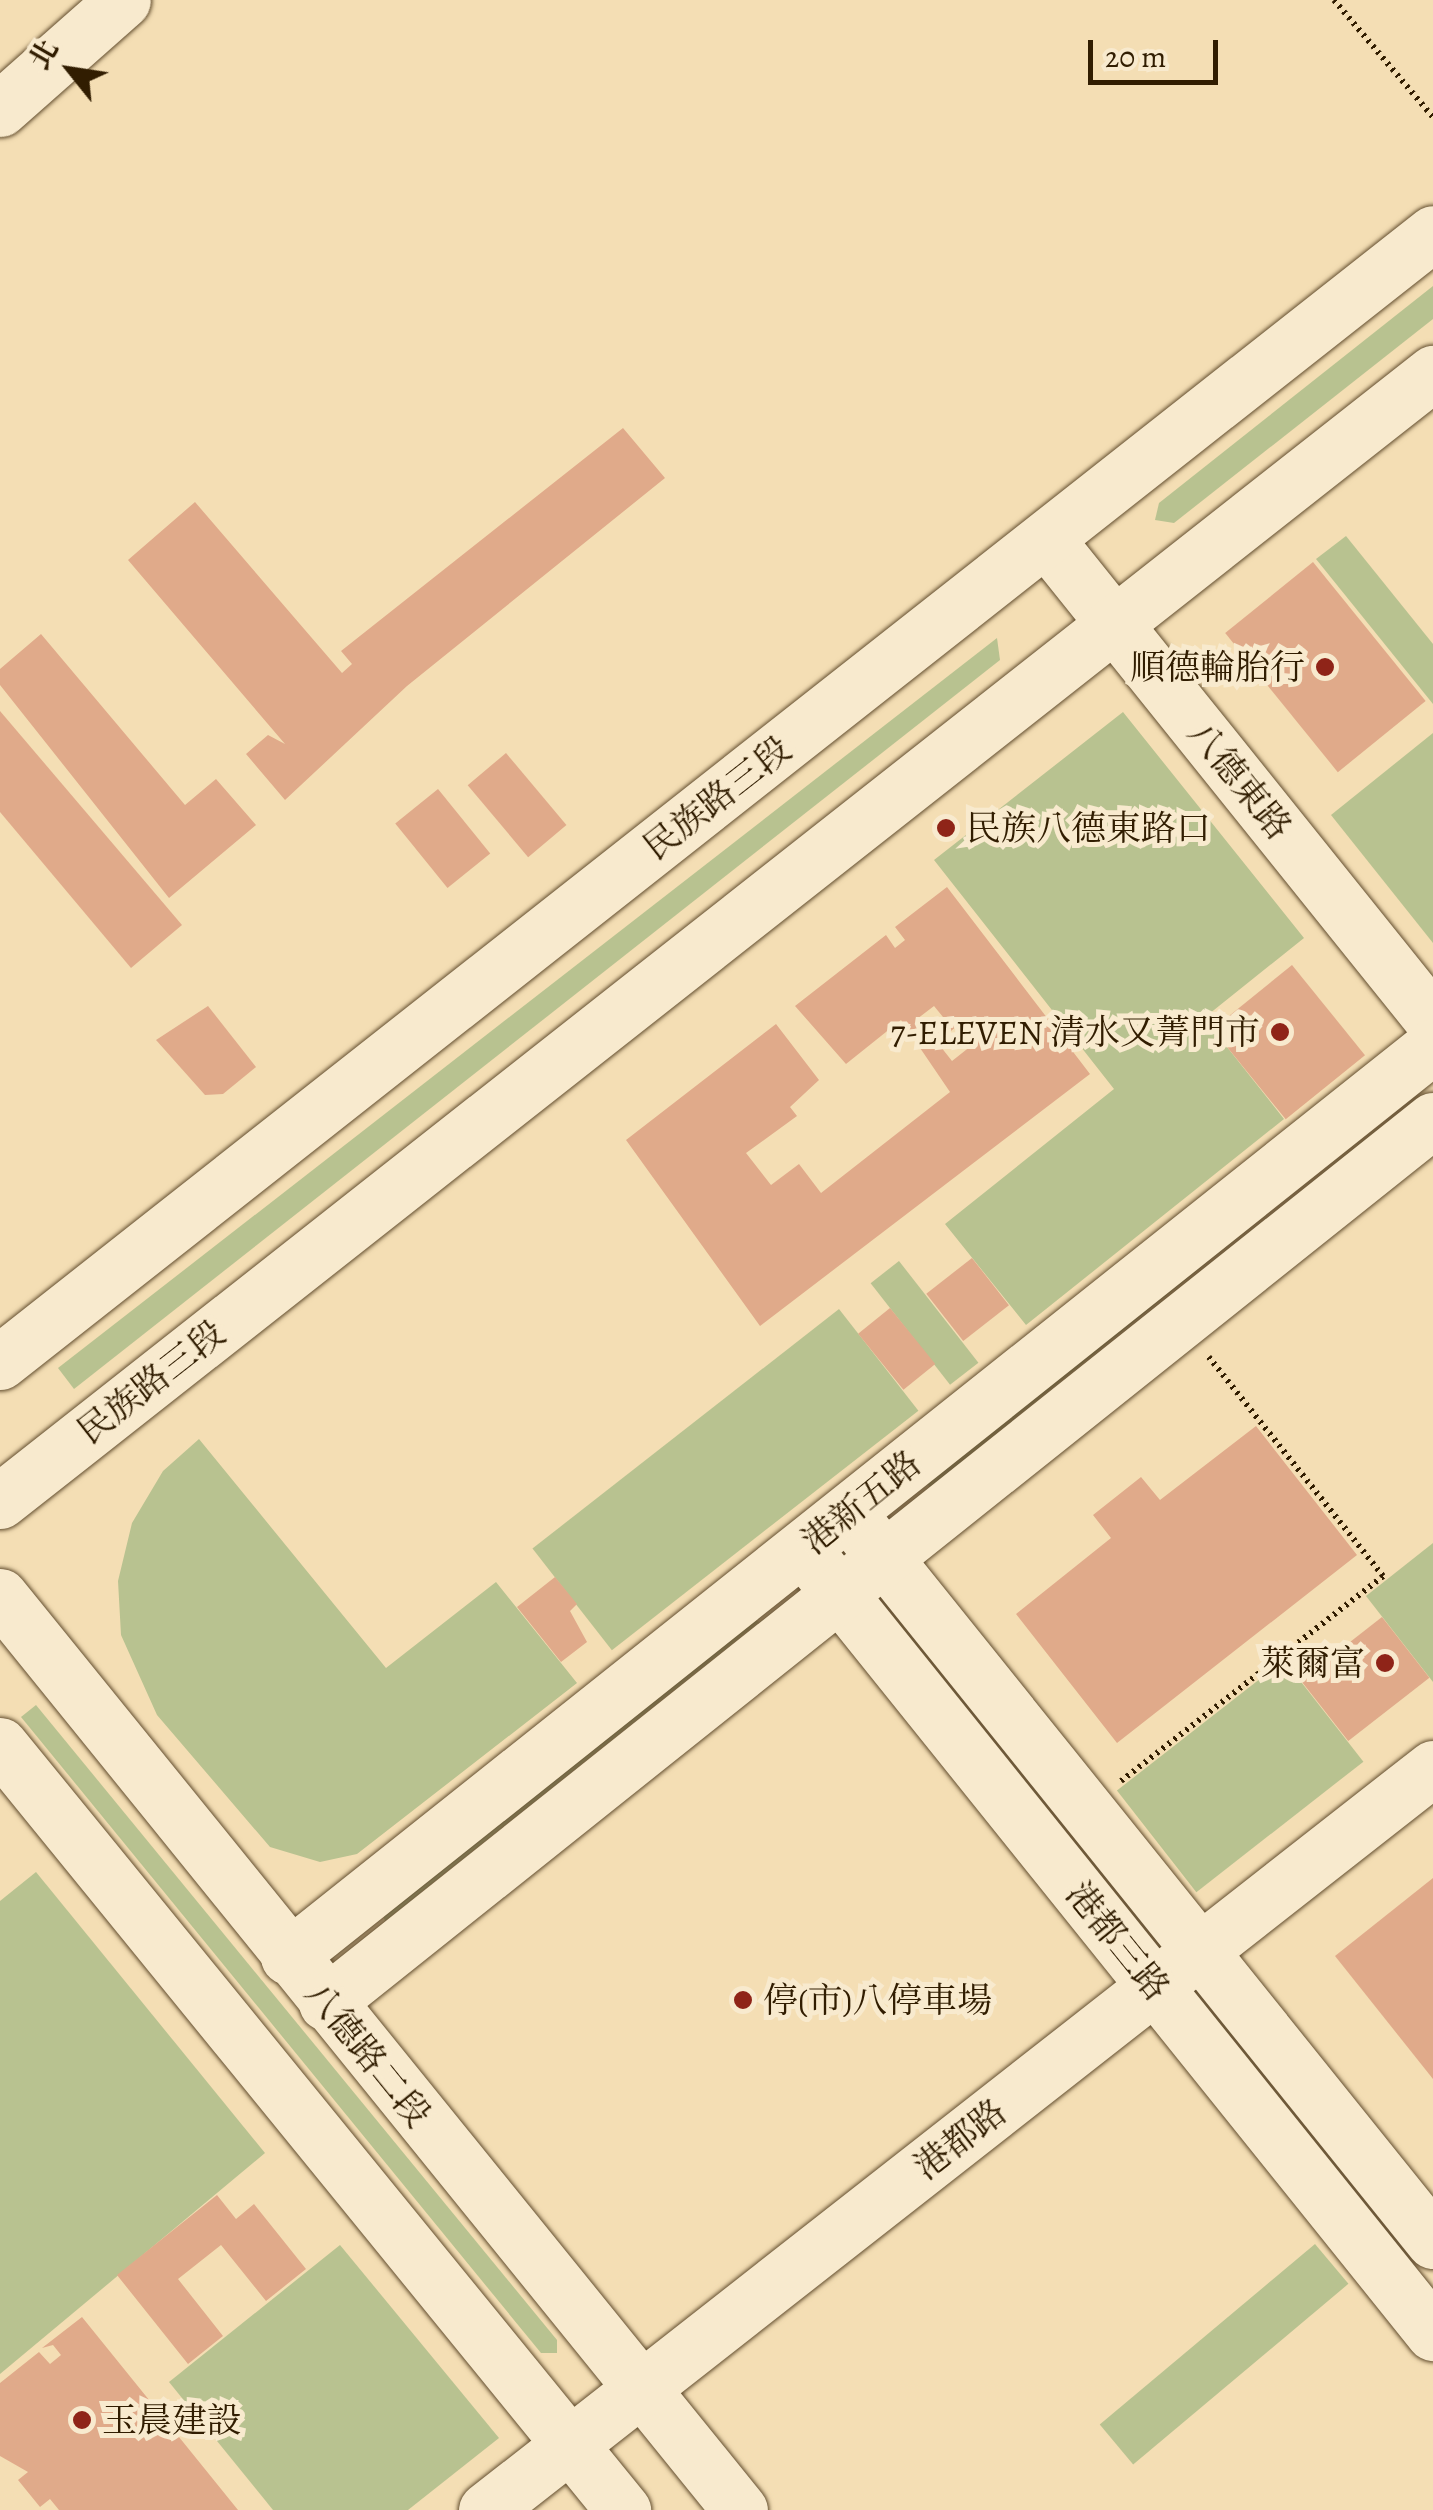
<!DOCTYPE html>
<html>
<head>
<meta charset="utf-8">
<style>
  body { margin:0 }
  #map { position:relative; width:1433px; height:2510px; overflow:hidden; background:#f4deb4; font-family:Alegreya,"Noto Serif TC",serif }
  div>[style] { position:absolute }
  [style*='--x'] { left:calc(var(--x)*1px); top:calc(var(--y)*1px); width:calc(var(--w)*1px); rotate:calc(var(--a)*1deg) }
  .green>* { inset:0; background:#b8c290; transform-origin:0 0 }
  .building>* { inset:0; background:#e0aa8a; transform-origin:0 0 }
  .path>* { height:6px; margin-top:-3px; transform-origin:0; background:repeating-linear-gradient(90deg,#311d01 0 2.5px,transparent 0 7.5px) }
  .roads { filter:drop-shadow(0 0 2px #624d2e) drop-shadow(0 0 2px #624d2e) }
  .minor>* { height:55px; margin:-27.5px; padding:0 27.5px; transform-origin:27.5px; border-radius:27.5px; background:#f8eace }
  .dots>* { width:28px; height:28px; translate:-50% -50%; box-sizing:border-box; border:5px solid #f8eace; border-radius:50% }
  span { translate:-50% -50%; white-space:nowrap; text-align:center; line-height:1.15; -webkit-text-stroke:10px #f8eace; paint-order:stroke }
  .poi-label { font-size:35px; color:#311d01 }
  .right { translate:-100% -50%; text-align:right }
  .left { translate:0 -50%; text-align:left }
  .street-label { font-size:35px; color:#311d01 }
  .north { position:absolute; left:20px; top:20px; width:100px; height:100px; -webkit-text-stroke:8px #f8eace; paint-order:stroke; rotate:300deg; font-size:28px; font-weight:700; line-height:40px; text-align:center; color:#311d01 }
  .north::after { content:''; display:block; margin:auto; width:35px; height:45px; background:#311d01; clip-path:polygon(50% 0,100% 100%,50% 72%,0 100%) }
  .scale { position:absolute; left:1088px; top:40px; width:130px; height:45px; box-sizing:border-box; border:5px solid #311d01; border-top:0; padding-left:12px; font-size:30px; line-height:35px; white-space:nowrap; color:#311d01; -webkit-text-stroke:8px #f8eace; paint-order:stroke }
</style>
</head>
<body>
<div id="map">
  <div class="green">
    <i style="clip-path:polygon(1433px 286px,1433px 319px,1174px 523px,1155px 520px,1159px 503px)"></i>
    <i style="clip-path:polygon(1346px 536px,1433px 644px,1433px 704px,1316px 559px)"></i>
    <i style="clip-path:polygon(997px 638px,1000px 660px,74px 1389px,58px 1368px)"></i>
    <i style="clip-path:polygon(1123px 712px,1304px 938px,1204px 1018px,1284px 1119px,1026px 1325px,945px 1224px,1114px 1089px,934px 860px)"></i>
    <i style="clip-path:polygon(1433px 733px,1433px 943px,1331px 815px)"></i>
    <i style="clip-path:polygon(1399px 1107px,930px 1487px,927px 1484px,927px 1480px)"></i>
    <i style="left:899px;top:1261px;width:129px;height:36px;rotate:52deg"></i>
    <i style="left:839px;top:1309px;width:129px;height:389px;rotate:52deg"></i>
    <i style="clip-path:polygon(199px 1439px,386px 1668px,496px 1582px,577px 1683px,357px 1854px,320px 1862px,270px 1847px,157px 1715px,121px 1635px,118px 1581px,132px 1523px,163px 1471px)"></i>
    <i style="clip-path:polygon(1433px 1543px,1433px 1682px,1366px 1596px)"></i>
    <i style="clip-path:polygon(753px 1618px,759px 1622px,385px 1921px,382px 1913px)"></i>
    <i style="left:1284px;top:1660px;width:129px;height:212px;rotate:52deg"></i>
    <i style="clip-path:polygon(36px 1705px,557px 2340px,557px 2353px,541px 2353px,21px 1717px)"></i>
    <i style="clip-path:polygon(36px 1872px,265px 2153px,0 2374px,0 1901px)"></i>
    <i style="left:1315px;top:2244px;width:52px;height:281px;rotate:50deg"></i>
    <i style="clip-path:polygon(340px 2245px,499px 2438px,408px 2510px,273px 2510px,169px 2382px)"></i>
  </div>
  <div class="building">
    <i style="clip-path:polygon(623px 428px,665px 478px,407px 686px,285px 800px,246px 754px,268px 735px,285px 744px,128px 560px,195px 502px,342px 673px,352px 664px,341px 651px)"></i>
    <i style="left:1313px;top:562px;width:179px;height:113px;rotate:51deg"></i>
    <i style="clip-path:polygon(41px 634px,185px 805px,216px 779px,256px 825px,169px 898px,0 685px,0 669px)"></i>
    <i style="clip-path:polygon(0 711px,182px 925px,131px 968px,0 812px)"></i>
    <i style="left:506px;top:753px;width:94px;height:50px;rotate:50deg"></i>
    <i style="left:438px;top:789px;width:83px;height:55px;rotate:51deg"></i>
    <i style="clip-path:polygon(evenodd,947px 887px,1090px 1074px,760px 1326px,626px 1140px,776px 1024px,819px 1080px,790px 1107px,797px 1116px,746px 1153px,771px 1185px,799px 1164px,821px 1193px,950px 1092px,901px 1020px,846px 1064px,795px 1006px,886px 935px,895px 948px,905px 940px,895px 927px,947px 887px,934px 1006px,943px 1017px,926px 1030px,917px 1019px,934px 1006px,947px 887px,961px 1023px,976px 1042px,952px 1061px,937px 1042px,961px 1023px)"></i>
    <i style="left:1292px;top:965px;width:116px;height:102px;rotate:51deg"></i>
    <i style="clip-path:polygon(208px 1006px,256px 1067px,223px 1094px,205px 1095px,156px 1040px)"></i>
    <i style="left:972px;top:1258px;width:60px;height:58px;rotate:52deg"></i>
    <i style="left:890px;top:1308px;width:72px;height:41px;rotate:51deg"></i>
    <i style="clip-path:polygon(1256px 1426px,1357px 1555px,1117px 1743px,1016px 1614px,1111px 1538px,1093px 1515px,1141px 1477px,1160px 1500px)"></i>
    <i style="clip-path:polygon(555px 1577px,577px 1604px,570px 1611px,587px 1642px,561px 1662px,517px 1607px)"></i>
    <i style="left:1382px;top:1617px;width:77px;height:103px;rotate:52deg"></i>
    <i style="clip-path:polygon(1433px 1878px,1433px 2079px,1335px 1956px)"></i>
    <i style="clip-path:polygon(217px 2195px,236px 2219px,254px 2204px,306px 2269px,266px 2301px,221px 2245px,178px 2279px,223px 2336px,188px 2364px,117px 2275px)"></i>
    <i style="clip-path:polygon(82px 2317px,238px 2510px,59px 2510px,50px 2499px,40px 2507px,18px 2480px,28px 2472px,0 2456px,0 2383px,39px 2352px,50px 2364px,61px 2355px,53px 2345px,42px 2348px)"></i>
  </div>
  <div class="path">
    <i style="--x:1334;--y:0;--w:153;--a:49.8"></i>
    <i style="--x:1121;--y:1781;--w:333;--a:-38"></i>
    <i style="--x:1383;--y:1576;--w:280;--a:-128.5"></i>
  </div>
  <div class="roads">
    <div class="minor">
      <i style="--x:0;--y:109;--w:164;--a:-41.5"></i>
      <i style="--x:1046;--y:539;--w:618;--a:51.24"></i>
      <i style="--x:0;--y:1362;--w:1824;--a:-38.23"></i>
      <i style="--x:0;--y:1501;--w:1824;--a:-38.21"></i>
      <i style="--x:862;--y:1530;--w:912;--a:51.23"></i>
      <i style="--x:817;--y:1566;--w:984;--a:51.23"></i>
      <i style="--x:0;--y:1596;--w:1176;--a:51.01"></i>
      <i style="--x:0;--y:1745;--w:987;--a:50.84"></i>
      <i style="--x:288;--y:1957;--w:1463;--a:-38.51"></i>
      <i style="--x:326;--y:2003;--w:1416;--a:-38.58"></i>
      <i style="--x:486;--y:2510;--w:1203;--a:-38.08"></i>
    </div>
  </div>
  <div class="dots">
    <i style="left:1325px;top:667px;background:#8f2418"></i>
    <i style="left:946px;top:828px;background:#8f2418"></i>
    <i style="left:1280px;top:1032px;background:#8f2418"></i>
    <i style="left:1385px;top:1663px;background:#8f2418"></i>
    <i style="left:743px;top:2000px;background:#8f2418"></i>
    <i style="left:82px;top:2420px;background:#8f2418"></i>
  </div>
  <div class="poi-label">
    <span class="right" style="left:1305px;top:667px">順德輪胎行</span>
    <span class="left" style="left:966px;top:828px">民族八德東路口</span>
    <span class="right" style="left:1260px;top:1032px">7-ELEVEN 清水又菁門市</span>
    <span class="right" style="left:1365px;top:1663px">萊爾富</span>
    <span class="left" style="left:763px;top:2000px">停(市)八停車場</span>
    <span class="left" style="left:102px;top:2420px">玉晨建設</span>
  </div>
  <div class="street-label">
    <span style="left:1240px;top:780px;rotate:51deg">八德東路</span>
    <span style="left:717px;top:798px;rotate:-38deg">民族路三段</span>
    <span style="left:151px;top:1382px;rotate:-38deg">民族路三段</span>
    <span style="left:861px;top:1502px;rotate:-39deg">港新五路</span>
    <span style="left:1118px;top:1941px;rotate:51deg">港都三路</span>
    <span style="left:368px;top:2054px;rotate:51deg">八德路二段</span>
    <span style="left:960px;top:2139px;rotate:-38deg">港都路</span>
  </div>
  <div class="north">北</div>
  <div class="scale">20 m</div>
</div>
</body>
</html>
